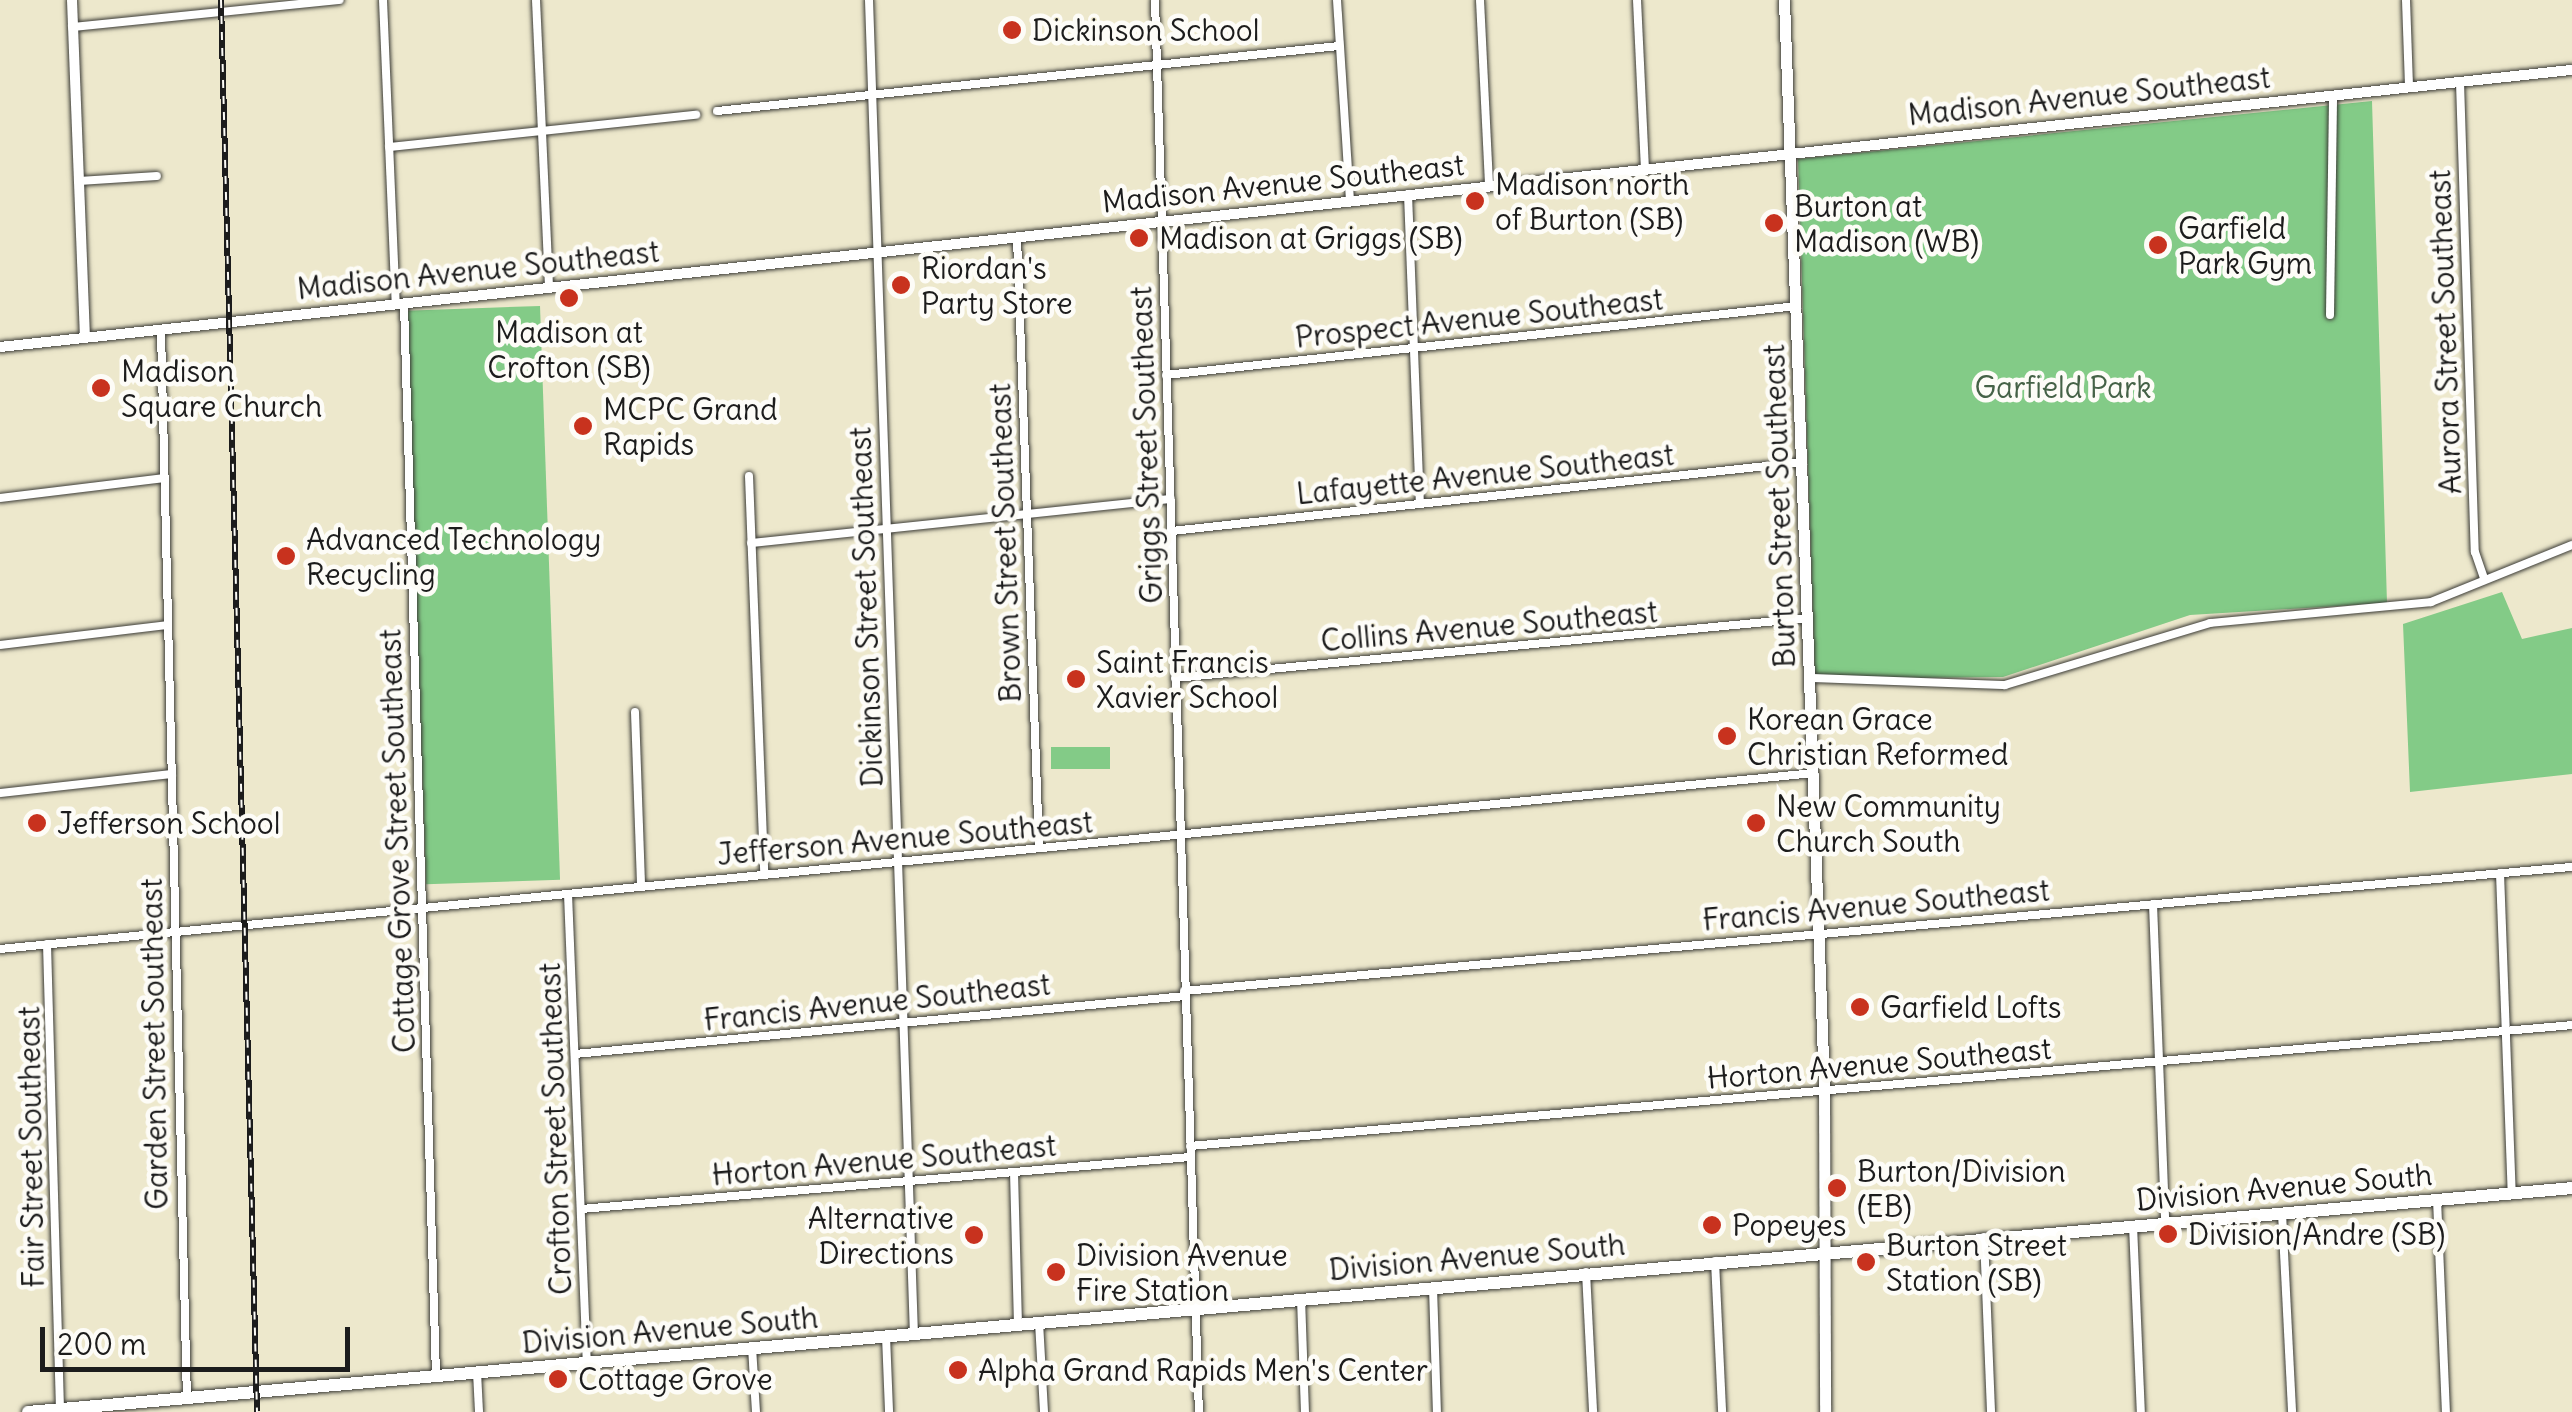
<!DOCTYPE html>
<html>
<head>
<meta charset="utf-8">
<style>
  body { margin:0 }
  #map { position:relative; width:2572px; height:1412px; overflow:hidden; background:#ede8cc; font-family:Delius,sans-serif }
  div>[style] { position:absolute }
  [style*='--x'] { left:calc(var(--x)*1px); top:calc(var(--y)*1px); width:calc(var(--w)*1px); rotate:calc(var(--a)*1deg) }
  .green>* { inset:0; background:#83cb87; transform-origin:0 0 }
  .roads { filter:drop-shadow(0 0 2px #3b3b36) drop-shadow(0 0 2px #3b3b36) }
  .minor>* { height:8px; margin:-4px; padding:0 4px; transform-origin:4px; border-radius:4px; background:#fff }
  .tertiary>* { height:10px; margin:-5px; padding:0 5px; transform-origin:5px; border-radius:5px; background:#fff }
  .secondary>* { height:11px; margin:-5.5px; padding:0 5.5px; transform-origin:5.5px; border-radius:5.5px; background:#fff }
  .primary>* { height:12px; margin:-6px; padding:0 6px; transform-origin:6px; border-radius:6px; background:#fff }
  .rail>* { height:6px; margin-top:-3px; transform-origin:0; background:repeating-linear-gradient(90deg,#fdfcf7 0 8px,#1c1c1c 0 16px); box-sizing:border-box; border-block:2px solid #1c1c1c }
  .dots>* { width:28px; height:28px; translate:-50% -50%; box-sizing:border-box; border:5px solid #fdfcf7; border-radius:50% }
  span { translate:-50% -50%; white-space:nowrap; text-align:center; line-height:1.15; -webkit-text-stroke:9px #fdfcf7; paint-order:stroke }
  .poi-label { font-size:30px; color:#1c1c1c }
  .left { translate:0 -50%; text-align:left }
  .right { translate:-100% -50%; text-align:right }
  .street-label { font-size:30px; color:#1c1c1c }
  .park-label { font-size:30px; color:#456247 }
  .scale { position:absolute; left:40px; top:1327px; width:310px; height:45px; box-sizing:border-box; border:5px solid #1c1c1c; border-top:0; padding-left:12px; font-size:30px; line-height:35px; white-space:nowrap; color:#1c1c1c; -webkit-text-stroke:8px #fdfcf7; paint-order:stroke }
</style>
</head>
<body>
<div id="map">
  <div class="green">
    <i style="clip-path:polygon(2372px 101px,2387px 603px,2190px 615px,2003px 677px,1815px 679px,1798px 159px)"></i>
    <i style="left:540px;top:306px;width:574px;height:134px;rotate:88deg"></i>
    <i style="clip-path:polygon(2502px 592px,2522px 639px,2572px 628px,2572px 774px,2410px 792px,2403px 624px)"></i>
    <i style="left:1110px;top:747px;width:22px;height:59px;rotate:90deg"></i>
  </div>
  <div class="roads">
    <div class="minor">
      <i style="--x:383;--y:0;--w:304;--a:87.6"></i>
      <i style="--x:536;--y:0;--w:288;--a:87.4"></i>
      <i style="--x:869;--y:0;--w:1334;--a:88.07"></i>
      <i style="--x:1155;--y:0;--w:1413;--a:88.22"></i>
      <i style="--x:1337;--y:0;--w:201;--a:86.3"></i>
      <i style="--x:1480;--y:0;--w:185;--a:87.2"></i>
      <i style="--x:1637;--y:0;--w:168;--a:87.3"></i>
      <i style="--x:2406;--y:0;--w:87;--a:88"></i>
      <i style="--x:72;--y:27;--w:269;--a:-5.8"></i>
      <i style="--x:2460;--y:82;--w:470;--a:88.2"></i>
      <i style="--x:2475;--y:552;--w:28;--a:71"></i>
      <i style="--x:717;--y:111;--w:625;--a:-5.97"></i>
      <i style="--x:389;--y:147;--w:309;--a:-6"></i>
      <i style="--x:79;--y:181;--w:78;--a:-3.7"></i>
      <i style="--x:1408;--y:194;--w:310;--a:87.8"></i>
      <i style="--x:1017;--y:237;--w:610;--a:87.93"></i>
      <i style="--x:404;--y:304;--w:1072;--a:88.29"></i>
      <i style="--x:2330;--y:315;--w:220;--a:-89.2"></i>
      <i style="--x:161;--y:330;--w:1068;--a:88.61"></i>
      <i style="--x:1166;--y:375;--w:635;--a:-6.24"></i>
      <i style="--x:749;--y:476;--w:398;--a:87.8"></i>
      <i style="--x:0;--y:498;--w:166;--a:-6.9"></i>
      <i style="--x:1172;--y:531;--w:635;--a:-6.24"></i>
      <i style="--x:751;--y:543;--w:422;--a:-6"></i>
      <i style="--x:0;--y:645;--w:168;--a:-6.8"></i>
      <i style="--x:1175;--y:678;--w:636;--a:-5.41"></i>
      <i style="--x:1810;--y:678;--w:195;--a:2.1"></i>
      <i style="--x:2005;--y:685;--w:214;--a:-16.8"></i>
      <i style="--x:2210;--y:623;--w:222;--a:-5.4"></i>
      <i style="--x:2431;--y:602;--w:152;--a:-22"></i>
      <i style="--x:635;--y:712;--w:174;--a:88"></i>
      <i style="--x:0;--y:793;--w:173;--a:-6.3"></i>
      <i style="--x:2500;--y:873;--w:320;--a:87.9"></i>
      <i style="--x:568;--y:894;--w:468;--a:87.7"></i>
      <i style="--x:2153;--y:904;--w:318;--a:87.8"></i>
      <i style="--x:47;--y:944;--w:465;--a:88.4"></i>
      <i style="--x:0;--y:949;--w:1823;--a:-5.54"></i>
      <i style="--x:1184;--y:991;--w:1394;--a:-5.11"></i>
      <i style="--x:575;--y:1054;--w:613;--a:-5.43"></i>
      <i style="--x:1190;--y:1146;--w:1387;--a:-5"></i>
      <i style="--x:1014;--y:1172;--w:152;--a:88.5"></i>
      <i style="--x:2437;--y:1199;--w:213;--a:87.6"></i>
      <i style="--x:581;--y:1209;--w:611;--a:-4.88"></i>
      <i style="--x:2282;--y:1213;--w:199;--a:87.1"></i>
      <i style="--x:2133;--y:1225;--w:187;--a:87.6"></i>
      <i style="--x:1984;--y:1237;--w:175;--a:87.7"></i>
      <i style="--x:1715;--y:1261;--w:151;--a:87.3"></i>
      <i style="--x:1586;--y:1272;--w:140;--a:87.1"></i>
      <i style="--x:1433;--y:1287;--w:125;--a:88.2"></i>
      <i style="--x:1301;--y:1298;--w:114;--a:88"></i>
      <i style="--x:1039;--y:1322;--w:90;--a:86.8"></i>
      <i style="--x:886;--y:1336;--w:76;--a:87.7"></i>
      <i style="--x:752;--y:1347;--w:65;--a:86.5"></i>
      <i style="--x:477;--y:1372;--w:40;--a:87.1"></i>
    </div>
    <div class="tertiary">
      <i style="--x:72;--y:0;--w:338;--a:87.8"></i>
      <i style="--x:0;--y:347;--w:2587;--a:-6.15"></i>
    </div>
    <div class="secondary">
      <i style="--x:1784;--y:0;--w:1089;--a:87.89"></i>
      <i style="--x:1824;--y:1088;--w:324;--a:89.8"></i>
    </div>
    <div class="primary">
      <i style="--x:28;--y:1412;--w:2554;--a:-5.03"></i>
    </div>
  </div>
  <div class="rail">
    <i style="--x:221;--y:0;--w:1412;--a:88.54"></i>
  </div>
  <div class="dots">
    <i style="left:1012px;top:30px;background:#c8321e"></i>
    <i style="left:1475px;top:201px;background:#c8321e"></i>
    <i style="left:1774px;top:223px;background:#c8321e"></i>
    <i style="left:1139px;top:238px;background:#c8321e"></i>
    <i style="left:2158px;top:245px;background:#c8321e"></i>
    <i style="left:901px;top:285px;background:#c8321e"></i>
    <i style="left:569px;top:298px;background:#c8321e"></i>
    <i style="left:101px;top:388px;background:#c8321e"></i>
    <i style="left:583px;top:426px;background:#c8321e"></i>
    <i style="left:286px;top:556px;background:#c8321e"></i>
    <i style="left:1076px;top:679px;background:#c8321e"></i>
    <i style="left:1727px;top:736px;background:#c8321e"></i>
    <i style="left:37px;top:823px;background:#c8321e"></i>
    <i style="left:1756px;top:823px;background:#c8321e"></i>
    <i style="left:1860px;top:1007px;background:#c8321e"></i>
    <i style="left:1837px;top:1188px;background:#c8321e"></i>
    <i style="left:1712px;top:1225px;background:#c8321e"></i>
    <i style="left:2168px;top:1234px;background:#c8321e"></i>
    <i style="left:974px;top:1235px;background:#c8321e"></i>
    <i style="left:1866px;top:1262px;background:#c8321e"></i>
    <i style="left:1056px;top:1272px;background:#c8321e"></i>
    <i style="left:958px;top:1370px;background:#c8321e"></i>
    <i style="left:558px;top:1379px;background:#c8321e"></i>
  </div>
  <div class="poi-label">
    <span class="left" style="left:1032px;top:30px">Dickinson School</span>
    <span class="left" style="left:1495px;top:201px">Madison north<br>of Burton (SB)</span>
    <span class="left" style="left:1794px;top:223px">Burton at<br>Madison (WB)</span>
    <span class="left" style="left:2178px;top:245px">Garfield<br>Park Gym</span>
    <span class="left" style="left:1159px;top:238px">Madison at Griggs (SB)</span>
    <span class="left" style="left:921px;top:285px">Riordan's<br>Party Store</span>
    <span style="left:569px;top:349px">Madison at<br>Crofton (SB)</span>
    <span class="left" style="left:121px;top:388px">Madison<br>Square Church</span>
    <span class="left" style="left:603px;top:426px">MCPC Grand<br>Rapids</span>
    <span class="left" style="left:306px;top:556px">Advanced Technology<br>Recycling</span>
    <span class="left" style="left:1096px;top:679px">Saint Francis<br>Xavier School</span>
    <span class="left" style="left:1747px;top:736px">Korean Grace<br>Christian Reformed</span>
    <span class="left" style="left:1776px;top:823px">New Community<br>Church South</span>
    <span class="left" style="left:57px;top:823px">Jefferson School</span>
    <span class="left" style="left:1880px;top:1007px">Garfield Lofts</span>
    <span class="left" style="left:1857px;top:1188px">Burton/Division<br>(EB)</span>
    <span class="right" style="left:954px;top:1235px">Alternative<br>Directions</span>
    <span class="left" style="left:1732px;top:1225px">Popeyes</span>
    <span class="left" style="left:2188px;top:1234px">Division/Andre (SB)</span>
    <span class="left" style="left:1886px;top:1262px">Burton Street<br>Station (SB)</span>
    <span class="left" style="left:1076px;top:1272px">Division Avenue<br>Fire Station</span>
    <span class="left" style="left:978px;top:1370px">Alpha Grand Rapids Men's Center</span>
    <span class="left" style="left:578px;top:1379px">Cottage Grove</span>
  </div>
  <div class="street-label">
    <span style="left:2089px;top:96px;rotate:-6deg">Madison Avenue Southeast</span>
    <span style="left:1283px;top:183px;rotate:-6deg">Madison Avenue Southeast</span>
    <span style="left:478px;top:270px;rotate:-6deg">Madison Avenue Southeast</span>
    <span style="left:1479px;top:318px;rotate:-6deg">Prospect Avenue Southeast</span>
    <span style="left:2445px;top:332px;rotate:-92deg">Aurora Street Southeast</span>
    <span style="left:1146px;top:445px;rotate:-92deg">Griggs Street Southeast</span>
    <span style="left:1485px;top:474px;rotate:-6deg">Lafayette Avenue Southeast</span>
    <span style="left:1779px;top:506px;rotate:-92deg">Burton Street Southeast</span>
    <span style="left:1005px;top:543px;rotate:-92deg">Brown Street Southeast</span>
    <span style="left:866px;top:607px;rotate:-92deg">Dickinson Street Southeast</span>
    <span style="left:1489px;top:626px;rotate:-5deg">Collins Avenue Southeast</span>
    <span style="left:905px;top:838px;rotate:-5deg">Jefferson Avenue Southeast</span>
    <span style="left:397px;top:841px;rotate:-92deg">Cottage Grove Street Southeast</span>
    <span style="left:1876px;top:905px;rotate:-5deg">Francis Avenue Southeast</span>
    <span style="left:877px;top:1002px;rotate:-6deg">Francis Avenue Southeast</span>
    <span style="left:154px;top:1044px;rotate:-91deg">Garden Street Southeast</span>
    <span style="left:1879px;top:1063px;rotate:-5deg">Horton Avenue Southeast</span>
    <span style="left:555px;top:1129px;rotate:-92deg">Crofton Street Southeast</span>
    <span style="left:31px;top:1147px;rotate:-91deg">Fair Street Southeast</span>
    <span style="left:884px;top:1160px;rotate:-5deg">Horton Avenue Southeast</span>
    <span style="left:2284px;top:1187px;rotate:-5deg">Division Avenue South</span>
    <span style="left:1477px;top:1257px;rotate:-5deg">Division Avenue South</span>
    <span style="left:670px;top:1330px;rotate:-5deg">Division Avenue South</span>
  </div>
  <div class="park-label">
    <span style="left:2063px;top:387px">Garfield Park</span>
  </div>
  <div class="scale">200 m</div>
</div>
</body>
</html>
